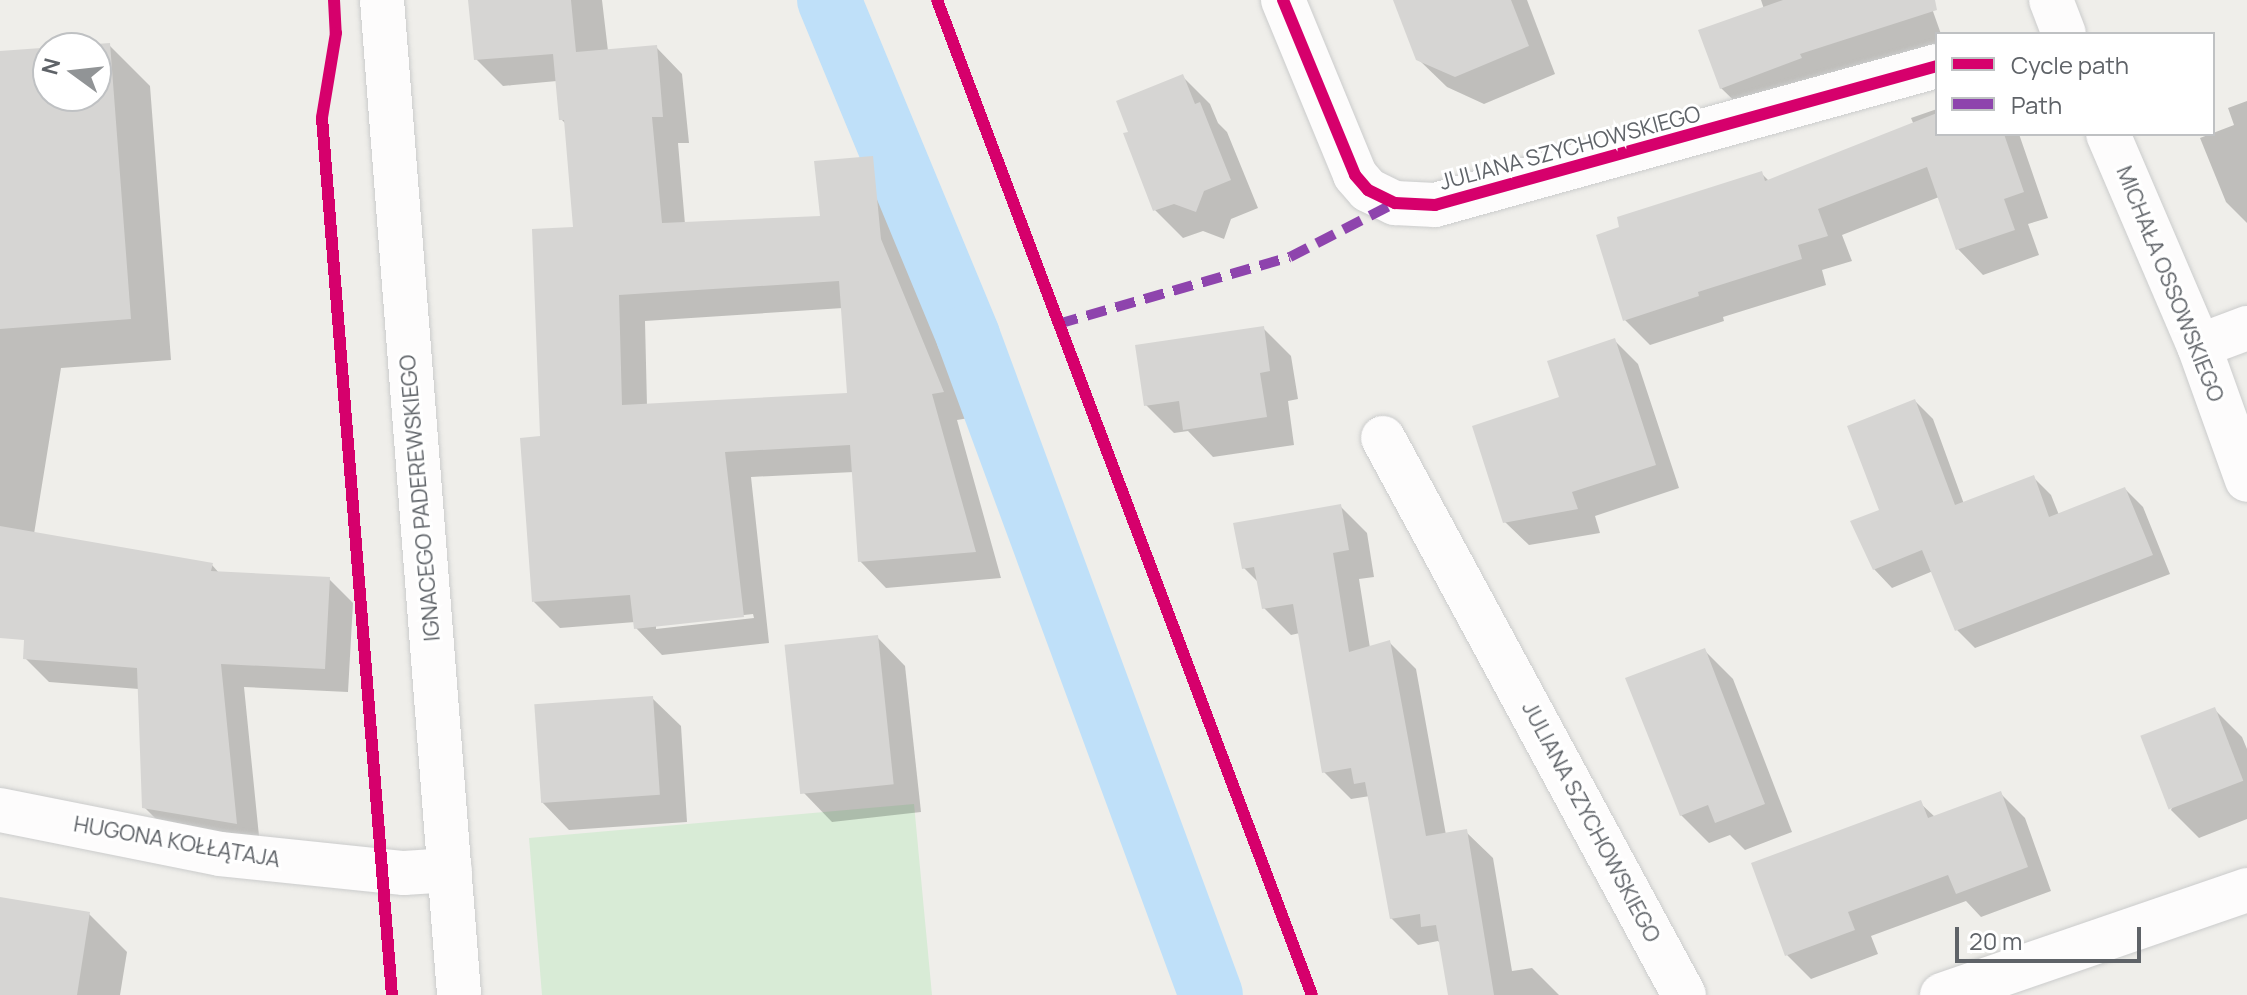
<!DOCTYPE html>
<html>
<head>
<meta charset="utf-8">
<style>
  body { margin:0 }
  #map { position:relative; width:2247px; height:995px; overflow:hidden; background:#efeeea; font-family:Manrope,sans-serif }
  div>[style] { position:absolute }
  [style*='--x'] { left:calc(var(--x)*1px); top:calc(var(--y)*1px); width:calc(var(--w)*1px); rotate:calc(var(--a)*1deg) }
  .green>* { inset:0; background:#d8ebd6 }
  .shadow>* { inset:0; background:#0003 }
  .canal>* { height:64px; margin:-32px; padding:0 32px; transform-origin:32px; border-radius:32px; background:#bfe0f9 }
  .building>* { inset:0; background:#d6d5d3; transform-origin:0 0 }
  .roads { filter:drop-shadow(0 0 2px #cbcccc) drop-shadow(0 0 2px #cbcccc) }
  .minor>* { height:44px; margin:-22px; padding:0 22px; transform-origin:22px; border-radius:22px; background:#fdfcfc }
  .secondary>* { height:44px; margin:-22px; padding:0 22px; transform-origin:22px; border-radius:22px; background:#fdfcfc }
  .quiet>* { height:10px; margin-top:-5px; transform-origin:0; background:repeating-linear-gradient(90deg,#8e44ad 0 20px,transparent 0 30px) }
  .cycleway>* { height:12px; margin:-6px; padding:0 6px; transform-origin:6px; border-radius:6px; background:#d6006c }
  span { translate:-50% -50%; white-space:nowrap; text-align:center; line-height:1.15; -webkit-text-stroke:6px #fff; paint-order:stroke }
  .street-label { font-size:22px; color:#5f6368 }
  .legend { position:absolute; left:1935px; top:32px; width:280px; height:104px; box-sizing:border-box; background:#fff; border:2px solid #bfc1c3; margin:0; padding:10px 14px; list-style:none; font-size:24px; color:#5f6368 }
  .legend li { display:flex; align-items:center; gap:16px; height:40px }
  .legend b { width:40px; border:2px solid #bfc1c3 }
  .north { position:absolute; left:32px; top:32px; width:80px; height:80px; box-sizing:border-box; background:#fff; border:2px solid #bfc1c3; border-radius:50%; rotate:285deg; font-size:22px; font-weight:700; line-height:32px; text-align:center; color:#5f6368 }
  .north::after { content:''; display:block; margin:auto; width:28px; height:36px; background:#919496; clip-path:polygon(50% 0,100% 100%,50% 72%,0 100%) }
  .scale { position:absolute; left:1955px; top:927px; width:186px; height:36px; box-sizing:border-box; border:4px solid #5f6368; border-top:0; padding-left:10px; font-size:24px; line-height:28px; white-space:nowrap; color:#5f6368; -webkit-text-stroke:6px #fff; paint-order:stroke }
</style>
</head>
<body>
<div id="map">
  <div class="green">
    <i style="clip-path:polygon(914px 804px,932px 995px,542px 995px,529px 838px)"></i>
  </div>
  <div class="shadow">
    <i style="clip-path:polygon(evenodd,471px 0,602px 0,608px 51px,656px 47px,682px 74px,689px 143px,678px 143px,685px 224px,823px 218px,872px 158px,898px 185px,907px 267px,969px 418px,957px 420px,1001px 578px,886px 588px,860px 561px,854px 472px,751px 477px,769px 643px,662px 655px,636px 628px,635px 622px,560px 628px,534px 602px,542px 438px,575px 229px,567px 125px,561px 119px,557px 81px,503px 86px,476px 59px,471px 0,843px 308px,849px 395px,647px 406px,645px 321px,843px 308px,471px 0,753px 614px,754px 618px,656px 629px,656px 625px,753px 614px)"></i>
    <i style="clip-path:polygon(1395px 0,1527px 0,1555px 74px,1484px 104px,1447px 87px,1418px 59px)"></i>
    <i style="clip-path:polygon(1761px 0,1929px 0,1941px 34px,1937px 34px,1937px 52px,1756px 122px,1721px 88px,1764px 9px)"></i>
    <i style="clip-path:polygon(109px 45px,150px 86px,171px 360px,61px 368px,34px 534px,212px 565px,220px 574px,329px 579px,353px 603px,348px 692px,244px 687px,260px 846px,168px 831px,144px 807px,139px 689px,49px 682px,25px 658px,34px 551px,0 560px,0 53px,48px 49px,48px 96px,96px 96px,96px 48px,67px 48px)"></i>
    <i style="clip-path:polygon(1182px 76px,1210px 104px,1218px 123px,1227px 132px,1258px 208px,1231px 219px,1224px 239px,1203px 231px,1183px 238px,1155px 210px)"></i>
    <i style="clip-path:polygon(2247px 101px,2247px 223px,2226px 202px,2200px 138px,2234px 125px,2228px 108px)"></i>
    <i style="clip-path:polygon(1937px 109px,1937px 134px,2019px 134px,2048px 218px,2028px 224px,2039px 255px,1983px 275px,1958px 249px,1939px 197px,1842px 235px,1852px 261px,1822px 270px,1826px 285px,1723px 317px,1724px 321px,1650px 345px,1625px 320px,1761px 173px,1769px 181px,1914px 125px,1911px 118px)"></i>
    <i style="clip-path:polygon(1263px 328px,1291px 356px,1298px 399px,1288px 401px,1294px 445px,1213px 457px,1188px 431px,1174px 433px,1146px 405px)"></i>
    <i style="clip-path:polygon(1615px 341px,1638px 364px,1679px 488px,1595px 516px,1600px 533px,1529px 545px,1505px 522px)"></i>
    <i style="clip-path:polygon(1915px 401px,1933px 419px,1964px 504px,2033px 477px,2051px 495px,2059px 515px,2125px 489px,2143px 507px,2170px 574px,1975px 648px,1956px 629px,1933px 571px,1892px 588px,1874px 569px,1882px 511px)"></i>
    <i style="clip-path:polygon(1340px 506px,1367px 533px,1374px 577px,1359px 579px,1370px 648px,1389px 642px,1416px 669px,1446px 835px,1466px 832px,1493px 858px,1512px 971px,1532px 968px,1559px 995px,1450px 995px,1441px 944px,1438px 941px,1418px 945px,1391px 918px,1370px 796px,1351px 799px,1324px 772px,1300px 633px,1291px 635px,1264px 608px,1260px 584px,1244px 568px)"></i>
    <i style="clip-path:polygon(877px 637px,905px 666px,921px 812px,832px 822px,804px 793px)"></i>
    <i style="clip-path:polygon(1705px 651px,1733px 679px,1792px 832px,1745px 850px,1730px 835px,1709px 843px,1681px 815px)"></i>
    <i style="clip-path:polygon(652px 698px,681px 726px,687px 822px,569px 830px,541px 801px)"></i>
    <i style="clip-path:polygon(2214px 709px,2242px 737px,2247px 749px,2247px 819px,2199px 838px,2171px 810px)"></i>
    <i style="clip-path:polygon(2001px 794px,2025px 818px,2051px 891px,1981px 917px,1966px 901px,1871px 936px,1878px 954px,1811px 979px,1787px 955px,1920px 803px,1935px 817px)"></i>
    <i style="clip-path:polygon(0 899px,89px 914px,127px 952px,120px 995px,0 995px)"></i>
  </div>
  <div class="canal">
    <i style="--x:829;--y:0;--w:364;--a:67.5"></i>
    <i style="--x:968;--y:336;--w:702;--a:69.76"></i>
  </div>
  <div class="building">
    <i style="clip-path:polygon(evenodd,468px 0,571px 0,576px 52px,657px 45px,663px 117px,652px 117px,662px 223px,820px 216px,814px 161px,873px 156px,881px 239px,944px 392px,932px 394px,976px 552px,858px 562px,850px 445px,725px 452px,744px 617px,634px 629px,630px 595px,532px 602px,520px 438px,540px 436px,532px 229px,573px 227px,564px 120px,559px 120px,553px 54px,474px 60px,468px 0,839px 281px,847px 393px,622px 405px,619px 295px,839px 281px)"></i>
    <i style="clip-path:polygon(1393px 0,1511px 0,1529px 46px,1455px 77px,1416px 60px)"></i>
    <i style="clip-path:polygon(1783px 0,1935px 0,1937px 10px,1800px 54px,1802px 58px,1720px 89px,1698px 30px)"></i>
    <i style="clip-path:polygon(evenodd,110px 43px,131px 319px,0 329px,0 51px,110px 43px,48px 48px,96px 48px,96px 96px,48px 96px,48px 48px)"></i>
    <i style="clip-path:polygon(1183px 74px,1195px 104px,1200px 102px,1231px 180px,1204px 191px,1196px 212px,1174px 204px,1153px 211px,1123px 133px,1128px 132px,1116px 101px)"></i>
    <i style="clip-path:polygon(1937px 113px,1937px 134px,2004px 134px,2024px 192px,2004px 199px,2015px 230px,1956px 250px,1927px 167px,1818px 209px,1828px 236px,1798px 245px,1802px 259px,1698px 292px,1699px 296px,1623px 321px,1596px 235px,1619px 227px,1617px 217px,1762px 171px,1765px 181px)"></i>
    <i style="clip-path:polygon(1264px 326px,1270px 371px,1260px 373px,1267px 417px,1183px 430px,1179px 401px,1144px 406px,1135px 345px)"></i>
    <i style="clip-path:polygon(1615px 338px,1656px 465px,1572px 492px,1578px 509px,1503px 523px,1472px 426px,1559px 397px,1547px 361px)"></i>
    <i style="clip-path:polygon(1915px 399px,1955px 505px,2034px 475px,2049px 517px,2125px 487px,2153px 555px,1955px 631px,1922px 550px,1873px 570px,1850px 521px,1879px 510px,1847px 426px)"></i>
    <i style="clip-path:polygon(1341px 504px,1349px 550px,1333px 553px,1349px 652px,1390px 640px,1426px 836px,1467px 829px,1494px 995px,1448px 995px,1436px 925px,1421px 927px,1420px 914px,1390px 919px,1365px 782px,1354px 784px,1351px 768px,1322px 773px,1293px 604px,1262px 609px,1254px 567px,1242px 569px,1233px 523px)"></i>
    <i style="clip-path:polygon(0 526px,213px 563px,211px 571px,330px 577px,325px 669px,221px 664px,237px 824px,142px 808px,137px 668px,23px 659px,24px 640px,0 638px)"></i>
    <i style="left:878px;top:635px;width:150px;height:94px;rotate:84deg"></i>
    <i style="clip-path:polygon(1705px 648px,1765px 804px,1715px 823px,1708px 805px,1680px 816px,1625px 678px)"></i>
    <i style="left:653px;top:696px;width:99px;height:119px;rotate:86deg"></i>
    <i style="left:2215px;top:707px;width:79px;height:80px;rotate:69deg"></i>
    <i style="clip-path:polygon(2001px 791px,2028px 867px,1956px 894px,1948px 875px,1848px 912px,1855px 930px,1785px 956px,1751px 863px,1921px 800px,1928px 818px)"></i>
    <i style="clip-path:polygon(0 897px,90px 912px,77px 995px,0 995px)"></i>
  </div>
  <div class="roads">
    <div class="minor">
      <i style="--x:1283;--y:0;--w:189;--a:67.6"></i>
      <i style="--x:1355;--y:175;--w:20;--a:49"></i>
      <i style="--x:1368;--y:190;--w:30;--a:26"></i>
      <i style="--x:1395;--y:203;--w:40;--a:2.9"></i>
      <i style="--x:1435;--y:205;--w:521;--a:-15.48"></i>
      <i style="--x:2051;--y:0;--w:36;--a:69"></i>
      <i style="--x:2108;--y:134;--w:231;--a:66.8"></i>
      <i style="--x:2199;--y:346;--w:142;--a:70.3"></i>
      <i style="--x:2199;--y:346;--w:51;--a:-20.6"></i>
      <i style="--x:1383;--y:438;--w:633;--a:61.61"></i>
      <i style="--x:0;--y:810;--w:224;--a:11.3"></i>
      <i style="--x:220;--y:854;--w:185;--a:5.9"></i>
      <i style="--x:404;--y:873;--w:46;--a:-3.7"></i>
      <i style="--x:1942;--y:995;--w:323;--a:-19"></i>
    </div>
    <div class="secondary">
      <i style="--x:382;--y:0;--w:998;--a:85.57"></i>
    </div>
  </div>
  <div class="quiet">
    <i style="--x:1058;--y:324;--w:241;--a:-16.1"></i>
    <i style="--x:1290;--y:257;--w:118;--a:-27.2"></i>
  </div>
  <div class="cycleway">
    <i style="--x:334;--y:0;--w:33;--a:87"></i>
    <i style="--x:336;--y:33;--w:86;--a:99.4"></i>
    <i style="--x:322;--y:118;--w:880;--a:85.44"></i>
    <i style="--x:937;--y:0;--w:1063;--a:69.35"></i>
    <i style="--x:1283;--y:0;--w:189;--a:67.6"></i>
    <i style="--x:1355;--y:175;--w:20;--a:49"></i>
    <i style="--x:1368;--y:190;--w:30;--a:26"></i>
    <i style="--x:1395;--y:203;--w:40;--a:2.9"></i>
    <i style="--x:1435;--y:205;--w:521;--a:-15.48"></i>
  </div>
  <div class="street-label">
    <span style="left:1570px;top:148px;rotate:-15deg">JULIANA SZYCHOWSKIEGO</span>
    <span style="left:2170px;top:284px;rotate:68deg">MICHAŁA OSSOWSKIEGO</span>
    <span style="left:420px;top:498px;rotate:-95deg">IGNACEGO PADEREWSKIEGO</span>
    <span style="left:1591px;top:822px;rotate:62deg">JULIANA SZYCHOWSKIEGO</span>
    <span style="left:177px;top:842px;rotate:10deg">HUGONA KOŁŁĄTAJA</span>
  </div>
  <ul class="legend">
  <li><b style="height:10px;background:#d6006c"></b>Cycle path</li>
  <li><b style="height:10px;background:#8e44ad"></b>Path</li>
  </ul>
  <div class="north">N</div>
  <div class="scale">20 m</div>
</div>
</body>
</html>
